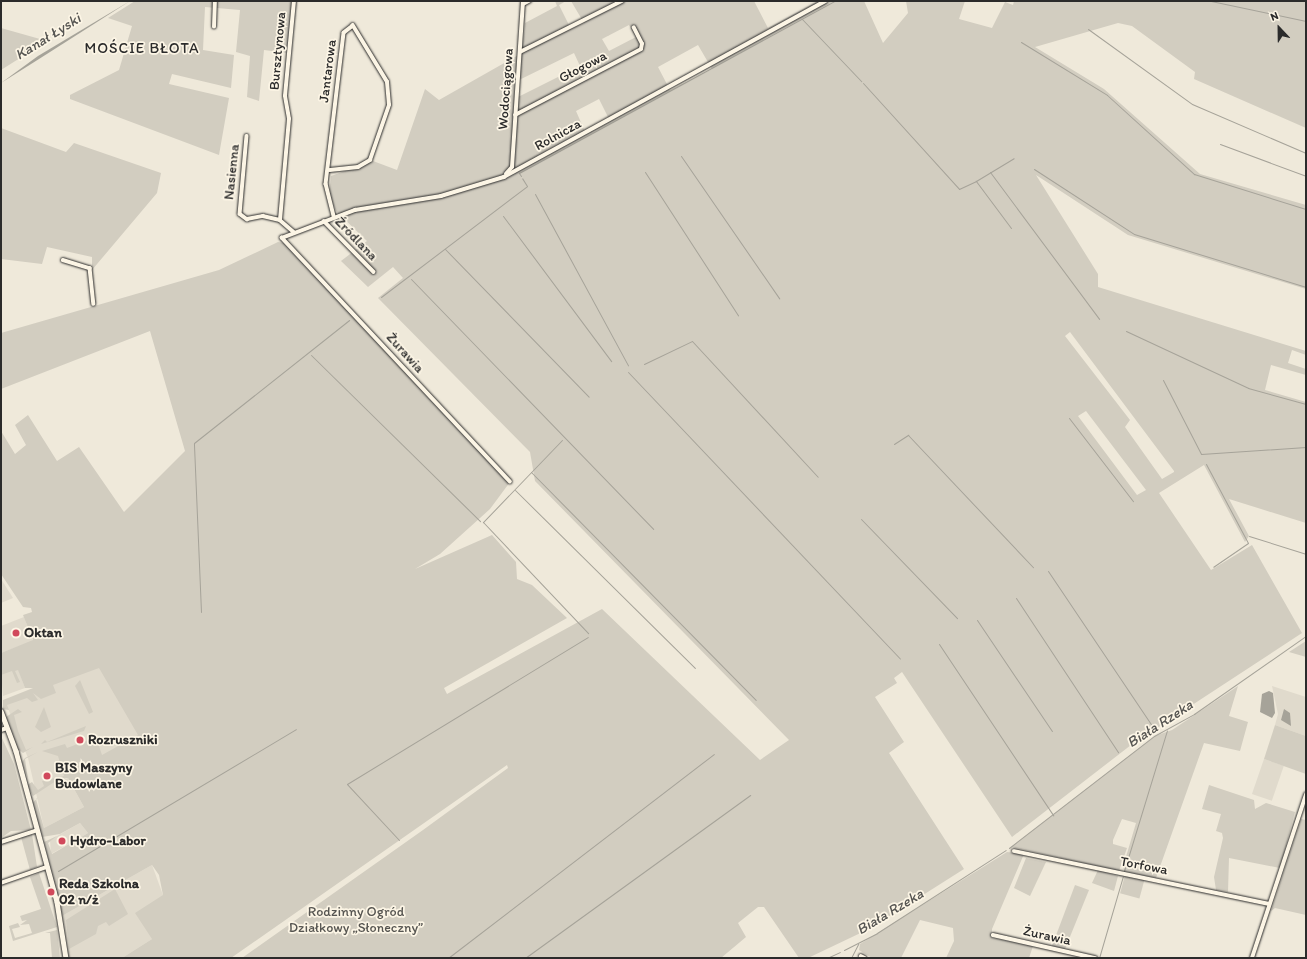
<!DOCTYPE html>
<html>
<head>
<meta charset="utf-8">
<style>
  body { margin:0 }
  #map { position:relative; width:1307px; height:959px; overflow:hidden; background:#efe9da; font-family:Itim,sans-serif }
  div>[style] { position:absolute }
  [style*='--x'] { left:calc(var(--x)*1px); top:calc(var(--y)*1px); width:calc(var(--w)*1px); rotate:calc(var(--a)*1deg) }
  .built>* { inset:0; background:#e0dacc; transform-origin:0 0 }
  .green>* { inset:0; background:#d2cdc0; transform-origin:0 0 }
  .water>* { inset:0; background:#a6a399 }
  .stream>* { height:1px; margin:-0.5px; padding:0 0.5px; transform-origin:0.5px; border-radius:0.5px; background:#a6a399 }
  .roads { filter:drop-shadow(0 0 1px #2b2b2b) drop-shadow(0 0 1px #2b2b2b) }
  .street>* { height:3.5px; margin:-1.75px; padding:0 1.75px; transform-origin:1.75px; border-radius:1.75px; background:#fcf5e5 }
  .secondary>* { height:4.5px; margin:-2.25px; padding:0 2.25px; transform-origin:2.25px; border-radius:2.25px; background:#fcf5e5 }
  .dots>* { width:11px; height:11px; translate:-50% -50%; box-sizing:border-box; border:2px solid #fcf5e5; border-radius:50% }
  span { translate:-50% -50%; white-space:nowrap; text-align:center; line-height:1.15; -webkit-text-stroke:3.5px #fcf5e5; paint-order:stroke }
  .street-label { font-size:14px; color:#2b2b2b }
  .poi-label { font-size:14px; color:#2b2b2b; font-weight:700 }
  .left { translate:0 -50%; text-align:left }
  .park-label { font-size:14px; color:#555450 }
  .water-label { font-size:15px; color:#565552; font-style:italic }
  .neighbourhood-label { font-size:15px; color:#2b2b2b; letter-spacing:1px }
  .frame { position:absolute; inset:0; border:2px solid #2b2b2b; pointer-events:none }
  .north { position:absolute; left:1259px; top:8px; width:40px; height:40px; -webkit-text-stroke:3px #fcf5e5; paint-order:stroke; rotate:338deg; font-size:11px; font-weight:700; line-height:16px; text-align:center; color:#2b2b2b }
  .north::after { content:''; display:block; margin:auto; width:14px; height:18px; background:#2b2b2b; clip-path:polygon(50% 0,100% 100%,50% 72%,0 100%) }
</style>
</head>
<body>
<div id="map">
  <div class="built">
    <i style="clip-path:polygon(1px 579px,13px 598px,1px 603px)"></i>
    <i style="clip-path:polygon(24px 617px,33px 641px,1px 653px,1px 626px)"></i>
    <i style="clip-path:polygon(100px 663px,139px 735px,61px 781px,68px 778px,84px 807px,44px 828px,28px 758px,5px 701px)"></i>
    <i style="clip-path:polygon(17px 666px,25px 688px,3px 696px,1px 673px)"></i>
    <i style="clip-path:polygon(1272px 686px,1306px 697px,1306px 736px,1275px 725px,1278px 714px)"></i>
    <i style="left:1264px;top:759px;width:21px;height:37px;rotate:19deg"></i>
    <i style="clip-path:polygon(80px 823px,88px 833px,51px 854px,50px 840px)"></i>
    <i style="clip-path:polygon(152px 865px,163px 895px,152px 939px,122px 958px,68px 958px,62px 916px)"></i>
  </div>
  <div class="green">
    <i style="clip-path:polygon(135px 1px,292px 1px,288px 53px,264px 50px,259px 101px,247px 97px,250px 56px,236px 52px,240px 10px,205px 7px,203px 50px,234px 55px,231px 88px,172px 74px,169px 84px,229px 98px,219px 155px,70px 99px,70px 95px,119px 70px,132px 26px,108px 18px)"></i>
    <i style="clip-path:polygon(evenodd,555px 1px,566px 1px,559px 5px,571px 29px,584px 23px,571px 1px,754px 1px,768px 28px,818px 1px,864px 1px,883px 43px,908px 13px,906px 1px,965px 1px,959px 19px,992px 28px,1005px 2px,1013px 5px,1014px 1px,1306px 1px,1306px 128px,1194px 79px,1195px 72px,1132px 26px,1118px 23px,1035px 47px,1104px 89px,1200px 174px,1306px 205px,1306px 289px,1128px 235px,1036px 175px,1098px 274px,1098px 287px,1306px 351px,1306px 355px,1292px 350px,1288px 363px,1306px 369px,1306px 375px,1271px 365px,1265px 390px,1306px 402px,1306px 523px,1229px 499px,1249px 536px,1245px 542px,1204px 465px,1159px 493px,1211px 570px,1252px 545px,1302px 633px,1131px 745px,1012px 837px,902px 672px,894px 678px,897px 683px,875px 697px,904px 742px,889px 753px,964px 869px,871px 928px,808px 958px,799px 958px,764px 907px,758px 907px,738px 923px,746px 937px,721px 958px,242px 958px,423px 830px,508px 768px,507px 765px,231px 958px,122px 958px,152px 939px,135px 913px,163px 895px,159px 875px,152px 865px,62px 916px,44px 842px,57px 836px,48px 843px,52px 854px,88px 833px,80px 823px,60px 834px,42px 837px,32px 803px,39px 797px,36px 799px,44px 828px,84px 807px,68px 778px,59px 779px,33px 796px,27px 785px,32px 782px,38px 790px,44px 786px,42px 781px,64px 776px,58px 756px,42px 751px,65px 744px,67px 748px,96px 737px,102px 755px,138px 735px,99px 668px,53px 685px,56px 693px,41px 699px,33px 693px,38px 700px,32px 702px,27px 698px,7px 705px,9px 710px,3px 709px,3px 700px,33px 688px,25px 688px,18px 670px,15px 671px,20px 682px,17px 683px,12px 671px,1px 675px,1px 653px,33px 640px,23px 615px,32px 612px,31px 608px,23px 607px,1px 574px,1px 431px,15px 454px,26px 445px,15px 425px,28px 415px,57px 461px,79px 447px,124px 512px,185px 451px,150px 331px,1px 389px,1px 333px,219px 270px,278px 242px,284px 243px,510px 482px,490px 509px,440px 554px,415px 569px,492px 535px,516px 562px,517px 579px,532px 585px,567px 618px,444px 688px,447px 694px,602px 609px,760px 760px,789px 740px,535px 481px,530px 452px,378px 298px,403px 278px,393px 267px,368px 287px,341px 261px,367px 241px,336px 211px,329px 194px,331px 176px,373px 161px,397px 170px,425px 89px,439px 100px,522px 53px,525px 23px,557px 6px,555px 1px,629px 25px,636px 37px,609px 51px,602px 39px,629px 25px,555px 1px,698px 45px,712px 69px,670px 90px,658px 67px,698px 45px,555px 1px,574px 53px,580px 66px,514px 99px,515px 82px,574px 53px,555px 1px,599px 99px,610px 121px,586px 134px,576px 111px,599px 99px,555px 1px,1070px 332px,1174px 471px,1174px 472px,1162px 479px,1125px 427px,1130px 420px,1065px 336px,1070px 332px,555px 1px,1086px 411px,1146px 490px,1137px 495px,1078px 416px,1086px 411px)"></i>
    <i style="clip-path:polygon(1px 28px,47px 41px,1px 70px)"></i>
    <i style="clip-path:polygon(1px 128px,66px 152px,74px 143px,161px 173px,157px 193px,92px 270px,92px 257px,47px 247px,42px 264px,1px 259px)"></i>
    <i style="clip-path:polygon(1306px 641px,1306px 657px,1289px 652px)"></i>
    <i style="clip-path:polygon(80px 680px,93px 712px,89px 714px,75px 686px)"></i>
    <i style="clip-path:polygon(1238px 686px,1229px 716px,1248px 722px,1240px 751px,1204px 743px,1156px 878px,1125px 872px,1123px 867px,1136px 823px,1122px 819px,1113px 840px,1113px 844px,1127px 848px,1119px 871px,1011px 847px,1155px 736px,1172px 730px)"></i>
    <i style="clip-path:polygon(44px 707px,51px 727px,41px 732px,35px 727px)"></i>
    <i style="clip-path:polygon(18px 709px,22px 712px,14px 715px,18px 731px,26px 750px,33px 747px,23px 753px,18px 749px,6px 717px)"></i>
    <i style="clip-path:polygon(1275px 725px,1306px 736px,1306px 774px,1264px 759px)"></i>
    <i style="clip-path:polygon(86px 726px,84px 731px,41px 744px,45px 740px,47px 742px)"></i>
    <i style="clip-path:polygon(1px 736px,14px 764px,31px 830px,11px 831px,1px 838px)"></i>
    <i style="clip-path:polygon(38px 752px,25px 759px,28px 779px,22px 762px,25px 758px)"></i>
    <i style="clip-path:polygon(1209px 785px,1254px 800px,1255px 809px,1266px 803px,1295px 812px,1280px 868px,1229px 858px,1228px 892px,1216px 890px,1214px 877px,1223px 838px,1222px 833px,1216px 831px,1221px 814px,1202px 809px)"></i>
    <i style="clip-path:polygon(1301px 819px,1306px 820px,1306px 915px,1275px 908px,1271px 911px)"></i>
    <i style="clip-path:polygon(32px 834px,37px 867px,30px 870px,21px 837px)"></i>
    <i style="clip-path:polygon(1007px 852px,1024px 854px,992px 929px,992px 938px,1033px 946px,1029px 958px,946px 958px,954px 941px,953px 928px,920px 920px,901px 958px,872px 958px,859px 950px,860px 944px)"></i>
    <i style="clip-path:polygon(1026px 858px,1046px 862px,1030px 896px,1014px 888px)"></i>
    <i style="clip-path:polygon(1098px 870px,1118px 876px,1114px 891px,1092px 883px)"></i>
    <i style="clip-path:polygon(39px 873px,57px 927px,13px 941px,9px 926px,18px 923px,20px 927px,12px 929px,15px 938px,32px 933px,29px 924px,20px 925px,27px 920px,22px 921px,20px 916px,41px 909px,30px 877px)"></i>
    <i style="left:1125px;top:875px;width:20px;height:19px;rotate:15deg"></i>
    <i style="clip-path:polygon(1075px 885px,1089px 890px,1065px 949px,1052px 946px)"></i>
    <i style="clip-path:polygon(115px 889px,128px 914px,109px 926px,106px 922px,98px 926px,96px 934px,69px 949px,66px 920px)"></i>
    <i style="clip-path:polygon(57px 930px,60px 958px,52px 958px,50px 933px,45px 933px)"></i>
  </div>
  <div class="water">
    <i style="clip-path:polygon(130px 1px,39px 59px,1px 83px,38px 56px)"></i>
    <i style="clip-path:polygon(1269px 691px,1273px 693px,1275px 713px,1272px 718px,1260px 712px,1262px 694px)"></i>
    <i style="clip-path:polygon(1284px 709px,1290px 713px,1291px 726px,1281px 720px)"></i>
  </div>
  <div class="stream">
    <i style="--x:1211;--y:1;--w:97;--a:11.9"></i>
    <i style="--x:802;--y:19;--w:86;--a:46.4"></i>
    <i style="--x:1088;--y:29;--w:128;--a:35.8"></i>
    <i style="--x:1192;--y:104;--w:124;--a:23.3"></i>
    <i style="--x:1021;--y:42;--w:101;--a:31.6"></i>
    <i style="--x:1107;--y:95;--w:118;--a:42.2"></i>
    <i style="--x:1194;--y:174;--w:117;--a:17.4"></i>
    <i style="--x:863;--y:83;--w:143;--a:47.8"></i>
    <i style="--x:959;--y:189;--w:19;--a:-25"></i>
    <i style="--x:1220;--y:144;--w:92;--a:20.4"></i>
    <i style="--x:681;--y:156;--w:173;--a:55.4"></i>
    <i style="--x:1034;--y:169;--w:119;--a:33"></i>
    <i style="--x:1134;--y:234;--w:180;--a:17.1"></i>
    <i style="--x:645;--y:172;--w:171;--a:57"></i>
    <i style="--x:990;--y:172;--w:183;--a:53.4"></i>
    <i style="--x:521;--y:176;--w:4;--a:-124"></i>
    <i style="--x:519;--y:173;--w:359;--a:-28.6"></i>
    <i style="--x:535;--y:194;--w:195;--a:61.5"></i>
    <i style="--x:503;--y:216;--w:181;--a:53.3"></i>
    <i style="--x:1011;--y:228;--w:59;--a:-126.7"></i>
    <i style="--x:976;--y:181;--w:44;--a:-31.2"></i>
    <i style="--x:445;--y:249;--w:206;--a:45.8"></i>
    <i style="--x:411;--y:279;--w:348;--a:45.9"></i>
    <i style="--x:381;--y:297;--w:183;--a:-37.2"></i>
    <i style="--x:527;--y:186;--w:9;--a:-122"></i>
    <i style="--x:1126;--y:331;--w:135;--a:25"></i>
    <i style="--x:1248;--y:388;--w:60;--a:15.4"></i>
    <i style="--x:311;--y:355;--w:237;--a:44.5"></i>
    <i style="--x:644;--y:364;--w:53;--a:-25.6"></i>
    <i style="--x:692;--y:341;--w:185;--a:47.2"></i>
    <i style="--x:628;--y:372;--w:395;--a:46.5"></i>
    <i style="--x:1163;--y:380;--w:83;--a:62.8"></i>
    <i style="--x:1201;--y:454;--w:105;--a:-3.8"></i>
    <i style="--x:1069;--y:418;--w:105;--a:52.4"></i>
    <i style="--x:562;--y:440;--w:114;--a:133.9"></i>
    <i style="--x:483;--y:522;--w:153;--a:46.6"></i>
    <i style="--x:894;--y:444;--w:17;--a:-33"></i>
    <i style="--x:908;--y:435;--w:182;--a:46.6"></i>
    <i style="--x:1206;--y:464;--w:89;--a:62"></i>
    <i style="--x:1248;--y:543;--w:42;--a:145.6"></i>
    <i style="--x:531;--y:472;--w:320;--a:45.4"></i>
    <i style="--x:515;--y:490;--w:253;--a:44.7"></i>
    <i style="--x:861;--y:519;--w:138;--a:45.9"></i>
    <i style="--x:1249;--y:536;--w:60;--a:17.5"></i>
    <i style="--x:1048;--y:571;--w:188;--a:56.1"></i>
    <i style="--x:1016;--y:598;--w:185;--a:56.5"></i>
    <i style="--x:201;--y:612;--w:169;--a:-92.4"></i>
    <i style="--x:194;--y:443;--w:198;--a:-38.4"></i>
    <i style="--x:977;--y:620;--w:134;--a:56"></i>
    <i style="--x:939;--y:644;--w:206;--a:56.3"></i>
    <i style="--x:399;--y:840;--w:76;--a:-132.9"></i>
    <i style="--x:347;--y:784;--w:282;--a:-31.4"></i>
    <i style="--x:1009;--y:848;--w:183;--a:-37.7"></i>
    <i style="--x:1154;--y:736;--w:46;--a:-28.8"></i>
    <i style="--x:1194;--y:714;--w:136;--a:-34.9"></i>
    <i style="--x:58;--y:871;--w:277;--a:-30.8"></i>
    <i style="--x:1124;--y:871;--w:147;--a:-73"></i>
    <i style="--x:844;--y:950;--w:37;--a:-27"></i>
    <i style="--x:877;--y:933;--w:153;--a:-32.8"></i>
    <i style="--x:448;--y:958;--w:335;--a:-37.5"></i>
    <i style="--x:525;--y:958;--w:278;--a:-35.9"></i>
    <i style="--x:827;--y:958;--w:14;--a:-25"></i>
    <i style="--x:851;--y:958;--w:16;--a:-63"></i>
    <i style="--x:1099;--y:958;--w:85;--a:-73.7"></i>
  </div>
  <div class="roads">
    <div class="street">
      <i style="--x:523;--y:4;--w:7;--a:-27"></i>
      <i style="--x:214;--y:27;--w:26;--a:-88"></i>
      <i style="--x:520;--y:52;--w:114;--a:-26.6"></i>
      <i style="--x:515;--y:115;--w:142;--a:-27.6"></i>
      <i style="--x:641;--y:49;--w:5;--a:-79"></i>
      <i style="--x:642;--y:44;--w:18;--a:-117"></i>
      <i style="--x:247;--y:136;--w:78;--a:95.1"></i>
      <i style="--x:240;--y:214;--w:9;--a:36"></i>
      <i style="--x:247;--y:219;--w:16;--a:-11"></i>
      <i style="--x:263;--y:216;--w:17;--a:13"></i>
      <i style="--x:280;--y:220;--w:18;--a:41"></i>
      <i style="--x:330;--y:170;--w:28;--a:-6"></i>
      <i style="--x:358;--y:167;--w:14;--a:-30"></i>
      <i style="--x:370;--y:160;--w:58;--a:-70.9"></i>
      <i style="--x:389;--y:105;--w:23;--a:-95"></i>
      <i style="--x:387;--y:82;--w:66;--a:-121.3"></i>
      <i style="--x:353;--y:26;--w:11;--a:142"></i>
      <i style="--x:344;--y:33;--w:152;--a:96.8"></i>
      <i style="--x:326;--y:184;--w:34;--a:76"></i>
      <i style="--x:506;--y:174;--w:9;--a:-49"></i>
      <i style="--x:512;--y:167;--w:166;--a:-86.2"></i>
      <i style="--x:280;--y:220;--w:101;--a:-84.9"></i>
      <i style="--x:289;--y:119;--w:23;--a:-100"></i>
      <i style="--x:285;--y:96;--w:95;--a:-84.6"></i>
      <i style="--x:324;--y:221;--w:71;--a:45.6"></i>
      <i style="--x:63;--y:260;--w:28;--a:17"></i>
      <i style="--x:90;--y:268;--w:36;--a:84"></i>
      <i style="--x:510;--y:482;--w:334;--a:-133.1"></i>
      <i style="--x:282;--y:238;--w:78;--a:-21"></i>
      <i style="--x:355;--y:210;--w:87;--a:-9.2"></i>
      <i style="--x:441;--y:196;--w:66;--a:-16.8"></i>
      <i style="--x:504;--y:177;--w:366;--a:-28.7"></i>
      <i style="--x:1;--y:730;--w:6;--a:-18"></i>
      <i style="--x:1;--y:842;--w:38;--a:-18"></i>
      <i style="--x:1014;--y:851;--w:260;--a:11.7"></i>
      <i style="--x:1;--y:883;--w:49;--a:-19.2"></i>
      <i style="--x:993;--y:935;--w:105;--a:12.7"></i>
      <i style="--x:861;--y:956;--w:4;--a:27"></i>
      <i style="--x:1252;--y:958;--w:172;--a:-71.7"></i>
    </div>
    <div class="secondary">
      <i style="--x:1;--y:711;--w:43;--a:69.4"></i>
      <i style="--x:16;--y:751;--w:156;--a:74.8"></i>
      <i style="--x:57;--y:902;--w:57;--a:80.9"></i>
    </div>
  </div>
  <div class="dots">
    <i style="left:16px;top:633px;background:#d1495b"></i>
    <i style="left:80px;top:740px;background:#d1495b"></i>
    <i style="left:47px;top:776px;background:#d1495b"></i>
    <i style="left:62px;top:841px;background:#d1495b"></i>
    <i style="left:51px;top:892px;background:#d1495b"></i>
  </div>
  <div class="street-label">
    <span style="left:278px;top:51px;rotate:-85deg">Bursztynowa</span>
    <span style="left:583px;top:67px;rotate:-28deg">Głogowa</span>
    <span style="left:328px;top:71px;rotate:-83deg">Jantarowa</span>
    <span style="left:506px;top:89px;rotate:-86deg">Wodociągowa</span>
    <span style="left:558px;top:135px;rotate:-29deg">Rolnicza</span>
    <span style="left:232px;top:172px;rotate:-84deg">Nasienna</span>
    <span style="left:356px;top:239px;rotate:46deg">Źródlana</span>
    <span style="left:405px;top:353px;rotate:48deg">Żurawia</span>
    <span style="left:1144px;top:866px;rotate:11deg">Torfowa</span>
    <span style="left:1047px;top:936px;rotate:12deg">Żurawia</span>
  </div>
  <div class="poi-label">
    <span class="left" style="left:24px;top:633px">Oktan</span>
    <span class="left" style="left:88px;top:740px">Rozruszniki</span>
    <span class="left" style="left:55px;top:776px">BIS Maszyny<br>Budowlane</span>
    <span class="left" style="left:70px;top:841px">Hydro-Labor</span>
    <span class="left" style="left:59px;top:892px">Reda Szkolna<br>02 n/ż</span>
  </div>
  <div class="park-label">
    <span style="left:356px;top:920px">Rodzinny Ogród<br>Działkowy „Słoneczny”</span>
  </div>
  <div class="water-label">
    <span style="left:48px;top:37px;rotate:-32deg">Kanał Łyski</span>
    <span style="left:1160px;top:724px;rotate:-33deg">Biała Rzeka</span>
    <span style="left:890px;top:912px;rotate:-31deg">Biała Rzeka</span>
  </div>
  <div class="neighbourhood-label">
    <span style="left:142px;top:49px">MOŚCIE BŁOTA</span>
  </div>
  <div class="frame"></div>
  <div class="north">N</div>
</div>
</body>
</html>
